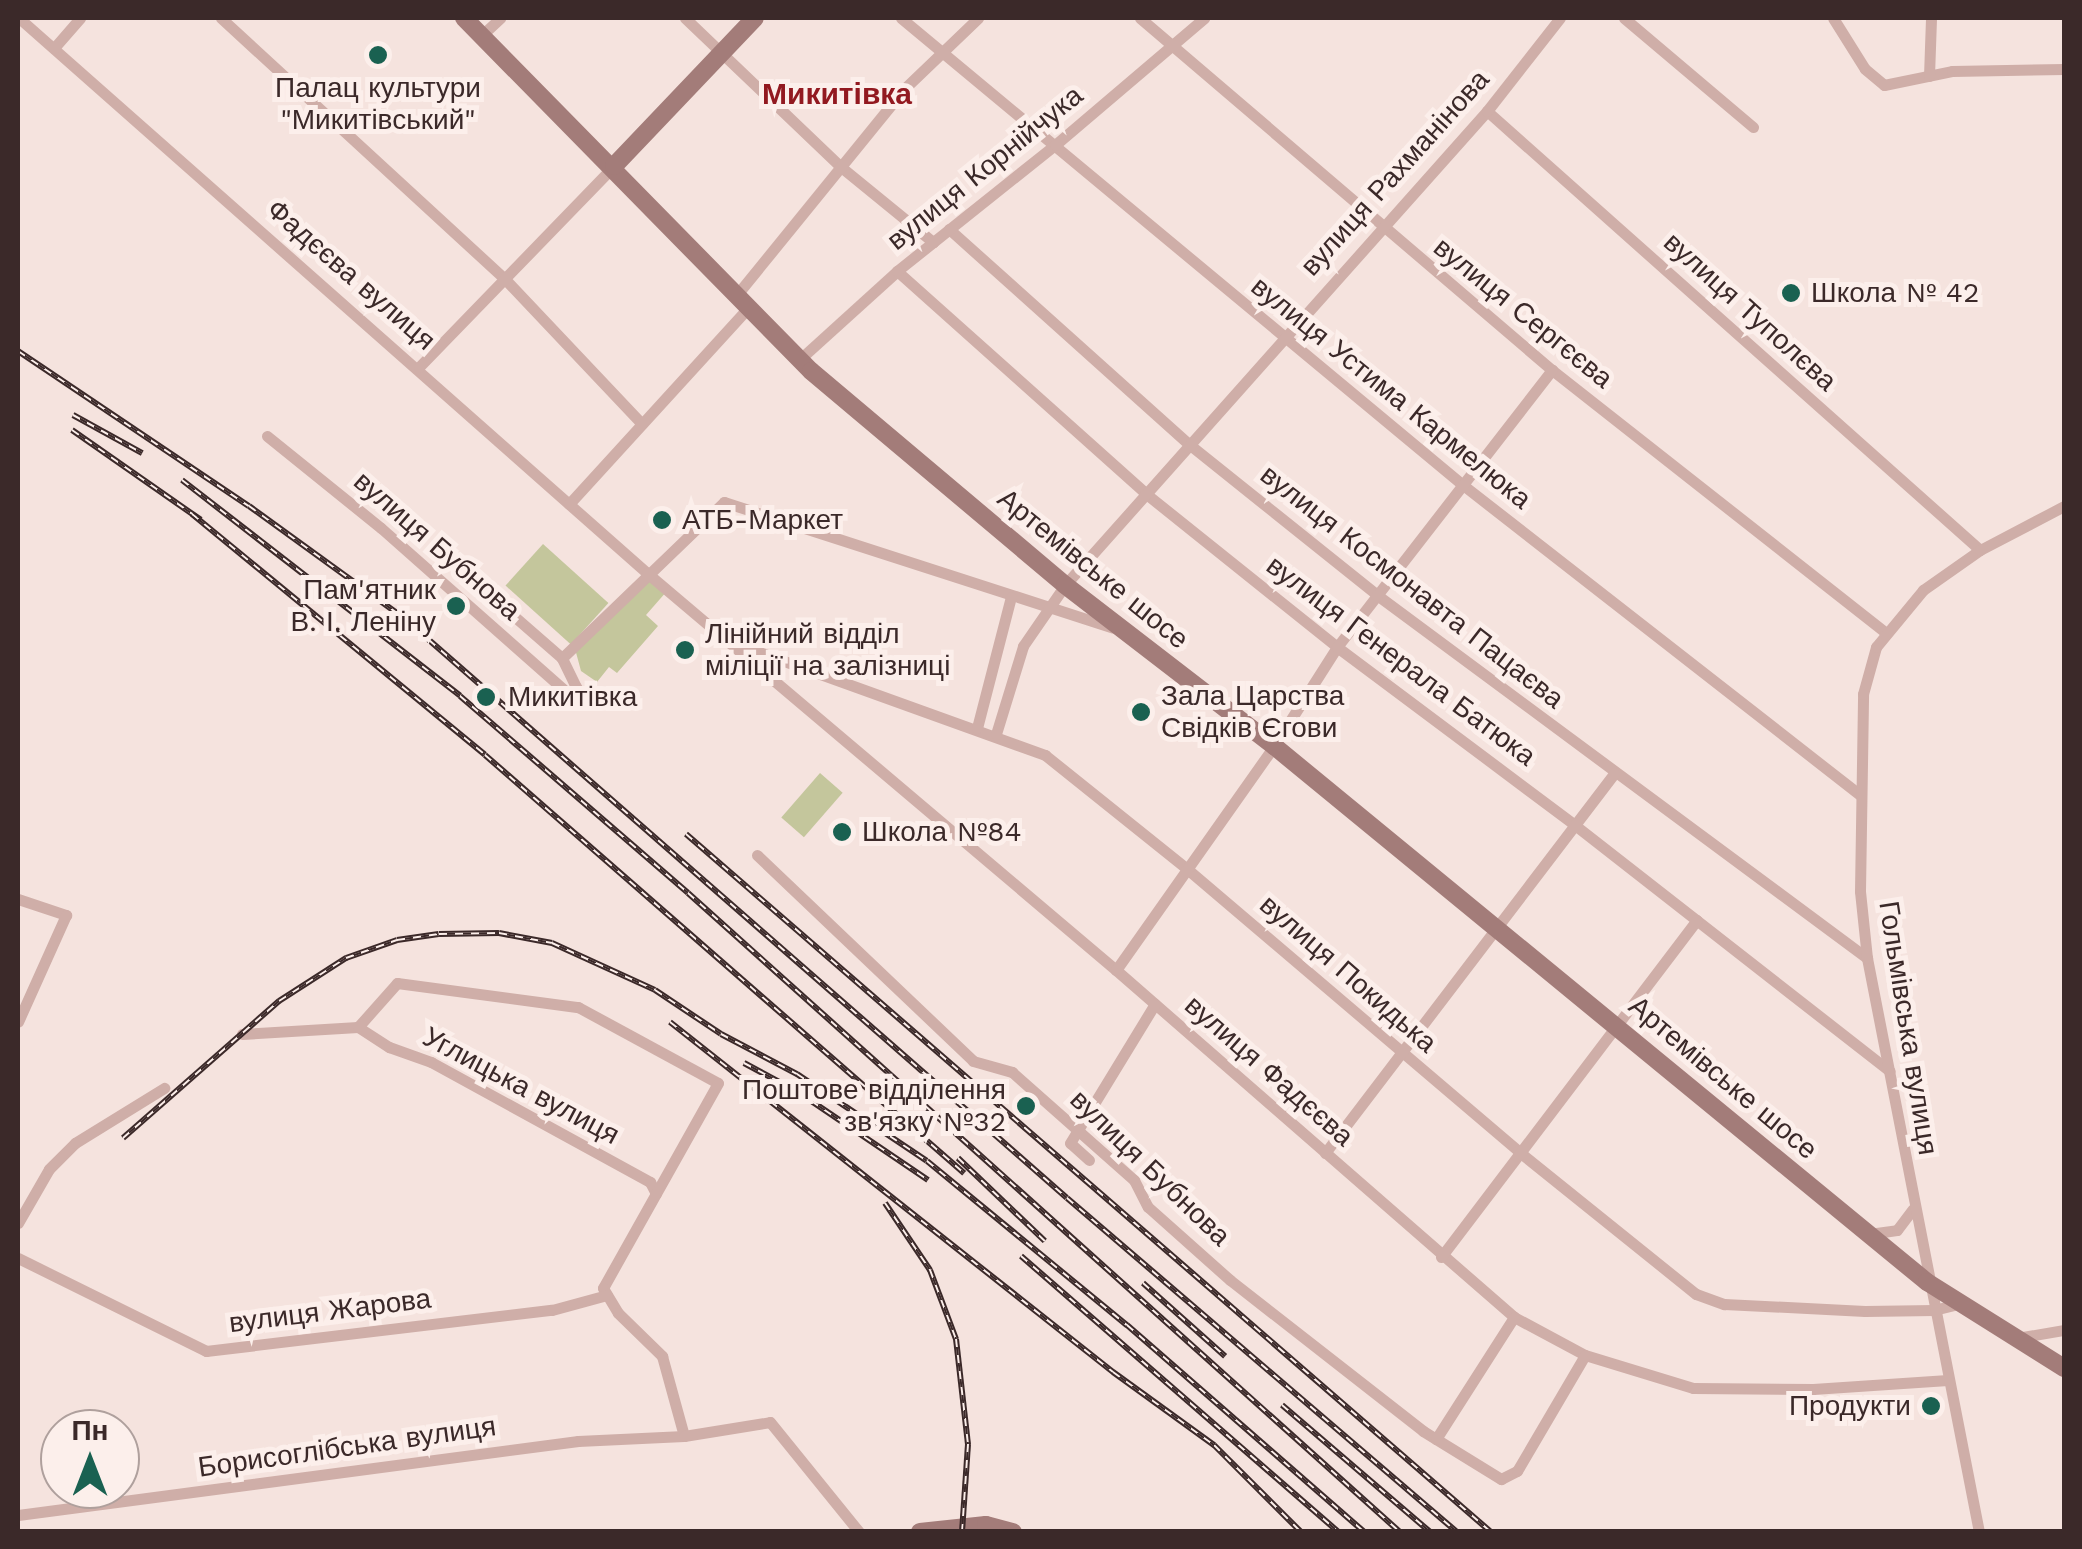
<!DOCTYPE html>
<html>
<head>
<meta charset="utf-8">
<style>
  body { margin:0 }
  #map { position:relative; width:2082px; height:1549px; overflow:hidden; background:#f5e3de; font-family:"Work Sans",sans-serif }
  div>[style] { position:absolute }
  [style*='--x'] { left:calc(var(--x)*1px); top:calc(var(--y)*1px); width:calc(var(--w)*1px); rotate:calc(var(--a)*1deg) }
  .green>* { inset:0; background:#c4c69c; transform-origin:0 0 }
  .street>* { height:11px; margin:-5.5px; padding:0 5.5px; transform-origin:5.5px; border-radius:5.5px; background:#cfaea8 }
  .secondary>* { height:18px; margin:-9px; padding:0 9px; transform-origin:9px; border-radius:9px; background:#a37c79 }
  .rail>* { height:6px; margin-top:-3px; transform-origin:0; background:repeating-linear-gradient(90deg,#fcefeb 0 8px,#3b2929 0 16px); box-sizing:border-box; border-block:2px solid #3b2929 }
  .dots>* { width:28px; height:28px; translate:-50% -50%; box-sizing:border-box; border:5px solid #fcefeb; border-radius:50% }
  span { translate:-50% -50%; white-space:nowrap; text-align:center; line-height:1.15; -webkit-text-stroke:10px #fcefeb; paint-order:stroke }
  .poi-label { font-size:28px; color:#3b2929 }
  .left { translate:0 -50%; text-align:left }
  .right { translate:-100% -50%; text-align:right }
  .street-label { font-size:28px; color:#3b2929 }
  .neighbourhood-label { font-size:30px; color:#921920; font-weight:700 }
  .frame { position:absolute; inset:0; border:20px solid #3b2929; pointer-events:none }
  .north { position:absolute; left:40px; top:1409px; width:100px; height:100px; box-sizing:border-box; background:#fcefeb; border:2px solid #afa09d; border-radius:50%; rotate:0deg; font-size:28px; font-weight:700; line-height:40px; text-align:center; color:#3b2929 }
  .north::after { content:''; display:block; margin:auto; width:35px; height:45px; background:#1a6151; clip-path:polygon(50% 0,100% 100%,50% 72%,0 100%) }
</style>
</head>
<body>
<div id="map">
  <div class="green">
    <i style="left:543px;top:544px;width:88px;height:56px;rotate:42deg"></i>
    <i style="clip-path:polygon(647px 573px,667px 591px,646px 615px,658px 626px,617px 673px,609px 667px,597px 682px,581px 671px,574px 645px)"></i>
    <i style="left:820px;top:773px;width:30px;height:59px;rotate:41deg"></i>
  </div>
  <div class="street">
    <i style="--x:19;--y:18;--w:838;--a:41.47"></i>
    <i style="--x:647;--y:573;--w:614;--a:40.25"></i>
    <i style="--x:1116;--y:970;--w:528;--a:41.08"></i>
    <i style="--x:1514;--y:1317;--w:81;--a:28.2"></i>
    <i style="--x:1585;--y:1355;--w:113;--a:17"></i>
    <i style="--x:1693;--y:1388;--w:120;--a:0.5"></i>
    <i style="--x:1813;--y:1389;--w:135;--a:-3.8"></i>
    <i style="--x:221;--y:18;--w:383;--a:42.6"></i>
    <i style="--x:503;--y:277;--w:202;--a:46.6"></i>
    <i style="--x:685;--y:18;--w:216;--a:43.7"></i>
    <i style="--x:841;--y:167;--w:119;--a:39.2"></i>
    <i style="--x:901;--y:18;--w:731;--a:39.73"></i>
    <i style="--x:1463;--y:485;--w:504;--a:37.98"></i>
    <i style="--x:1140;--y:18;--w:542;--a:40.51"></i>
    <i style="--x:1552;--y:370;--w:424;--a:38.2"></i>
    <i style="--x:1624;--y:18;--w:169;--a:40.2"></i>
    <i style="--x:1833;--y:18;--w:60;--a:57.9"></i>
    <i style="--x:1865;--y:69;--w:25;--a:40"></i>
    <i style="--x:1884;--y:85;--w:69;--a:-11.6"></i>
    <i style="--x:1952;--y:71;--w:112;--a:-1"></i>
    <i style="--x:482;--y:35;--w:25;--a:-43"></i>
    <i style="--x:54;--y:48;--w:40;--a:-49"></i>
    <i style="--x:1929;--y:76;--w:58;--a:-88"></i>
    <i style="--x:1487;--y:111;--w:660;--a:41.68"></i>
    <i style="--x:949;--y:229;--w:324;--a:41.9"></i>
    <i style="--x:1190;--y:445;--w:240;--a:38.7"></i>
    <i style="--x:1377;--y:595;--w:610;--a:36.53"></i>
    <i style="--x:897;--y:271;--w:333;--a:41.8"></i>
    <i style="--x:1145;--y:493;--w:246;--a:38.7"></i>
    <i style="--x:1337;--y:647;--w:299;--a:36.8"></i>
    <i style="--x:1576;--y:826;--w:398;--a:38"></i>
    <i style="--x:735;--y:297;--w:268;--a:-50.9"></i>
    <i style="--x:904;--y:89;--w:103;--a:-43.8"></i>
    <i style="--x:799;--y:360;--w:132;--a:-42.2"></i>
    <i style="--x:897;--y:271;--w:202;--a:-38.6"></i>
    <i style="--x:1055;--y:145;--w:196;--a:-40.4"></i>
    <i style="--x:419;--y:367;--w:280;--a:-45.9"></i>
    <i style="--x:267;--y:436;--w:146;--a:38.9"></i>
    <i style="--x:381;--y:528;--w:255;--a:41.5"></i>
    <i style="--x:569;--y:504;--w:264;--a:-47.6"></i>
    <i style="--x:492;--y:597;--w:93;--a:41.1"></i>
    <i style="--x:734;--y:643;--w:331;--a:19.8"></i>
    <i style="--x:1045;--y:755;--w:181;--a:38.7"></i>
    <i style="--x:1186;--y:868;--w:436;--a:40.4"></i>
    <i style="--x:1518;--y:1151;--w:228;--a:38.8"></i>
    <i style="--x:1696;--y:1294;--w:30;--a:20"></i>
    <i style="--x:1724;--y:1304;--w:141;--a:2.8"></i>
    <i style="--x:1865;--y:1311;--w:69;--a:-0.8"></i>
    <i style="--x:1934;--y:1310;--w:25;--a:-14"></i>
    <i style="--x:572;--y:697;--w:11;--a:-68"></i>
    <i style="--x:576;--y:687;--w:32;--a:-116"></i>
    <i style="--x:562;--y:658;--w:225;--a:-43.9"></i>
    <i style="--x:724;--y:502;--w:408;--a:17.9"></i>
    <i style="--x:977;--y:728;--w:135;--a:-75.5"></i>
    <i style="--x:996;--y:734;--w:92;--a:-72.9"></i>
    <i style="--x:1023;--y:646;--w:74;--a:-55.5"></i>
    <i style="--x:1065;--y:585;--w:635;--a:-48.32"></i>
    <i style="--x:1487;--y:111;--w:118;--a:-51.9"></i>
    <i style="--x:757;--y:855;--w:298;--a:43.6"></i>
    <i style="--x:973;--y:1061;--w:41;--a:15.8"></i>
    <i style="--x:1012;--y:1072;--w:163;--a:41.5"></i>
    <i style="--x:1134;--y:1180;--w:30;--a:63"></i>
    <i style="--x:1148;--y:1207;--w:110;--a:41.7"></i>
    <i style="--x:1230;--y:1280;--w:245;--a:38"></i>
    <i style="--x:1423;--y:1431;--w:92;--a:31.6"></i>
    <i style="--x:1501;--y:1479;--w:18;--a:-27"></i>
    <i style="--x:1517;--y:1471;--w:134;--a:-59.6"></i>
    <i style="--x:18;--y:899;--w:51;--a:18.4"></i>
    <i style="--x:66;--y:915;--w:117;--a:114.2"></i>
    <i style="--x:1116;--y:970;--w:274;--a:-54.8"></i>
    <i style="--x:1274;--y:746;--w:117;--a:-57.5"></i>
    <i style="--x:1337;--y:647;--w:351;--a:-52.2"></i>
    <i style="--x:358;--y:1027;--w:37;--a:33"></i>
    <i style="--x:389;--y:1047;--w:45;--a:19.7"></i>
    <i style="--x:431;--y:1062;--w:250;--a:28.7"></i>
    <i style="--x:650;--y:1182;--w:13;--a:63"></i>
    <i style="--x:242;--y:1034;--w:116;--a:-3.5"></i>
    <i style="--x:358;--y:1027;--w:59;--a:-48.4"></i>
    <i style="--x:397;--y:983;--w:183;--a:7.6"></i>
    <i style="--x:578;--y:1007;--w:159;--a:28.5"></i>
    <i style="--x:718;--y:1083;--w:235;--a:119.3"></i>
    <i style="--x:603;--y:1288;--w:29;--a:59"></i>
    <i style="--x:618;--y:1313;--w:62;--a:44.3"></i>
    <i style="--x:662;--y:1356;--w:83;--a:74.6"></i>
    <i style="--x:1325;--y:1153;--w:477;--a:-52.7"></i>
    <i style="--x:1089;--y:1160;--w:25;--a:-138"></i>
    <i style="--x:1070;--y:1143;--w:163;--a:-58.6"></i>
    <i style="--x:18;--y:1223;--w:62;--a:-60.1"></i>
    <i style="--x:49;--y:1169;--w:37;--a:-45"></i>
    <i style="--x:75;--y:1143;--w:105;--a:-31.7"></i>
    <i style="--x:1869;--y:1234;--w:28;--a:-8"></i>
    <i style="--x:1897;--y:1230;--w:26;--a:-53"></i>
    <i style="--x:1441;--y:1257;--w:423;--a:-52.8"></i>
    <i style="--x:18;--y:1258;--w:210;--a:26.3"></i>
    <i style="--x:206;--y:1351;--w:348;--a:-6.8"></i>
    <i style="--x:552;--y:1310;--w:57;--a:-15.3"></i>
    <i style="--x:2017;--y:1338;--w:48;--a:-9.7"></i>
    <i style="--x:1436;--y:1439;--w:145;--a:-57.4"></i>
    <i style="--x:18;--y:1515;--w:565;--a:-7.53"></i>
    <i style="--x:578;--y:1441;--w:106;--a:-2.7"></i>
    <i style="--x:684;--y:1436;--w:87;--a:-9.2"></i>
    <i style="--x:770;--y:1422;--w:141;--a:51"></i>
    <i style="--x:1979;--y:1532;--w:585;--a:-101.04"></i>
    <i style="--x:1867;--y:958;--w:67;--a:-96"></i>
    <i style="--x:1860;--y:891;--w:197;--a:-89.1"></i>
    <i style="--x:1863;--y:694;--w:49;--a:-74.5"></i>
    <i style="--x:1876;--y:647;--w:74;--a:-50.5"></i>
    <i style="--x:1923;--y:590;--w:70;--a:-35.1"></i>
    <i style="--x:1980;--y:550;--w:95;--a:-27.6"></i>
  </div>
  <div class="secondary">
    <i style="--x:464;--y:18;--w:495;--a:45.5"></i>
    <i style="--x:811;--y:371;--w:332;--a:40.1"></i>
    <i style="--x:1065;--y:585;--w:264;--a:37.6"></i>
    <i style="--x:1274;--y:746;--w:845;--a:39.38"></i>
    <i style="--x:1927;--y:1282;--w:162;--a:32.1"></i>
    <i style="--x:614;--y:166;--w:204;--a:-46.4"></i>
    <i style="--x:920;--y:1532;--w:66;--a:-6.1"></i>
    <i style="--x:986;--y:1525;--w:28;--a:15"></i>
  </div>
  <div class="rail">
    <i style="--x:18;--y:351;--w:278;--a:33.9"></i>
    <i style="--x:249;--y:506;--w:193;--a:35.9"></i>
    <i style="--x:405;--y:619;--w:879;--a:41.17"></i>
    <i style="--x:1067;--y:1198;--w:513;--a:40.58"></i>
    <i style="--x:73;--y:415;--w:79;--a:28.8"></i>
    <i style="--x:72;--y:430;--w:157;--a:34.9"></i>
    <i style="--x:182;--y:480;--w:352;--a:37.8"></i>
    <i style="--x:460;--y:696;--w:301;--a:40.8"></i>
    <i style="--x:688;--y:893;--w:957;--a:41.91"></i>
    <i style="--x:192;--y:514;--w:379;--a:39.4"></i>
    <i style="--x:485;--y:755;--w:636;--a:41.11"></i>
    <i style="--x:686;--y:834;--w:1065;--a:40.93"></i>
    <i style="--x:670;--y:1022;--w:565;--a:38.31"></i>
    <i style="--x:1113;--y:1372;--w:125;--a:35.9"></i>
    <i style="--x:1214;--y:1445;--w:123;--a:45"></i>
    <i style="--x:744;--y:1063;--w:61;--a:28.2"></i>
    <i style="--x:798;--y:1092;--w:157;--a:34.1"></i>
    <i style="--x:123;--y:1138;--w:208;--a:-41.3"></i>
    <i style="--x:279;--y:1001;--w:80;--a:-32.7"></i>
    <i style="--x:346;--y:958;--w:54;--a:-19.4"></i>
    <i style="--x:397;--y:940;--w:42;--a:-8.1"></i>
    <i style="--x:439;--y:934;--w:60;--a:-1"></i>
    <i style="--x:499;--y:933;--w:54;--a:10.7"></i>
    <i style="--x:552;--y:943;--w:113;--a:24.5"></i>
    <i style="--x:655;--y:990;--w:79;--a:33.7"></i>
    <i style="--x:721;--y:1034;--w:86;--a:27.8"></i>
    <i style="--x:797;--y:1074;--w:156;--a:33.8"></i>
    <i style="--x:927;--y:1161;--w:259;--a:39.4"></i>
    <i style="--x:1127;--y:1325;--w:315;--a:41.1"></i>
    <i style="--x:958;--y:1158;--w:120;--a:43.7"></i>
    <i style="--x:885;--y:1203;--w:81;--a:56.1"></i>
    <i style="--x:930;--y:1270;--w:74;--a:69.4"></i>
    <i style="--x:956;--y:1339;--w:106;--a:83.5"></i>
    <i style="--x:968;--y:1444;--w:88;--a:93.9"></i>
    <i style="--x:1021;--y:1256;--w:421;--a:41"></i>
    <i style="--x:1143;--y:1283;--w:110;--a:41.7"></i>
    <i style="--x:1282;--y:1405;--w:195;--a:40.6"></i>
  </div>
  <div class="dots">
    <i style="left:378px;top:55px;background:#1a6151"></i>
    <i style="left:1791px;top:293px;background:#1a6151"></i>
    <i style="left:662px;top:520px;background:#1a6151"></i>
    <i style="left:456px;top:606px;background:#1a6151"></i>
    <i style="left:685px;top:650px;background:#1a6151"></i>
    <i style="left:486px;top:697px;background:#1a6151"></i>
    <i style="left:1141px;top:712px;background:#1a6151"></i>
    <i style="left:842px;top:832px;background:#1a6151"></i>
    <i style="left:1026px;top:1106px;background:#1a6151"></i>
    <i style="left:1931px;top:1406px;background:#1a6151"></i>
  </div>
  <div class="poi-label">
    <span style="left:378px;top:104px">Палац культури<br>"Микитівський"</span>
    <span class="left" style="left:1811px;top:293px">Школа № 42</span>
    <span class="left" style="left:682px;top:520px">АТБ-Маркет</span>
    <span class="right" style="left:436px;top:606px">Пам'ятник<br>В. І. Леніну</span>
    <span class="left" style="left:705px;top:650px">Лінійний відділ<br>міліції на залізниці</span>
    <span class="left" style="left:1161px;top:712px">Зала Царства<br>Свідків Єгови</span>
    <span class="left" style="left:508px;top:697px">Микитівка</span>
    <span class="left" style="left:862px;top:832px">Школа №84</span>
    <span class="right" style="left:1006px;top:1106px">Поштове відділення<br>зв'язку №32</span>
    <span class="right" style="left:1911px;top:1406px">Продукти</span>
  </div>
  <div class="street-label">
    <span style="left:985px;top:168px;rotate:-39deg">вулиця Корнійчука</span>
    <span style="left:1395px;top:173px;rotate:-48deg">вулиця Рахманінова</span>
    <span style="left:351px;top:275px;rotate:41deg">Фадєєва вулиця</span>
    <span style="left:1750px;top:312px;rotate:42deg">вулиця Туполєва</span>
    <span style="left:1523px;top:313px;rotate:39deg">вулиця Сергєєва</span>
    <span style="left:1391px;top:393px;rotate:39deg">вулиця Устима Кармелюка</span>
    <span style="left:437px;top:546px;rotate:41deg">вулиця Бубнова</span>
    <span style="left:1093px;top:569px;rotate:39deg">Артемівське шосе</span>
    <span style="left:1412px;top:587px;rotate:38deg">вулиця Космонавта Пацаєва</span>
    <span style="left:1401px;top:661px;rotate:37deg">вулиця Генерала Батюка</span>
    <span style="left:1348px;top:974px;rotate:41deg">вулиця Покидька</span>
    <span style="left:1908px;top:1028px;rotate:81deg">Гольмівська вулиця</span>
    <span style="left:1269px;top:1071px;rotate:41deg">вулиця Фадєєва</span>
    <span style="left:1723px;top:1078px;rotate:40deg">Артемівське шосе</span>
    <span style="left:521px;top:1086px;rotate:28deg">Углицька вулиця</span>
    <span style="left:1150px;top:1168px;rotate:44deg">вулиця Бубнова</span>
    <span style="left:330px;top:1311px;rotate:-7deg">вулиця Жарова</span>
    <span style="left:347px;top:1447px;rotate:-8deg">Борисоглібська вулиця</span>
  </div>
  <div class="neighbourhood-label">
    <span style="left:837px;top:94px">Микитівка</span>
  </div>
  <div class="frame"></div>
  <div class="north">Пн</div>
</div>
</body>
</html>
